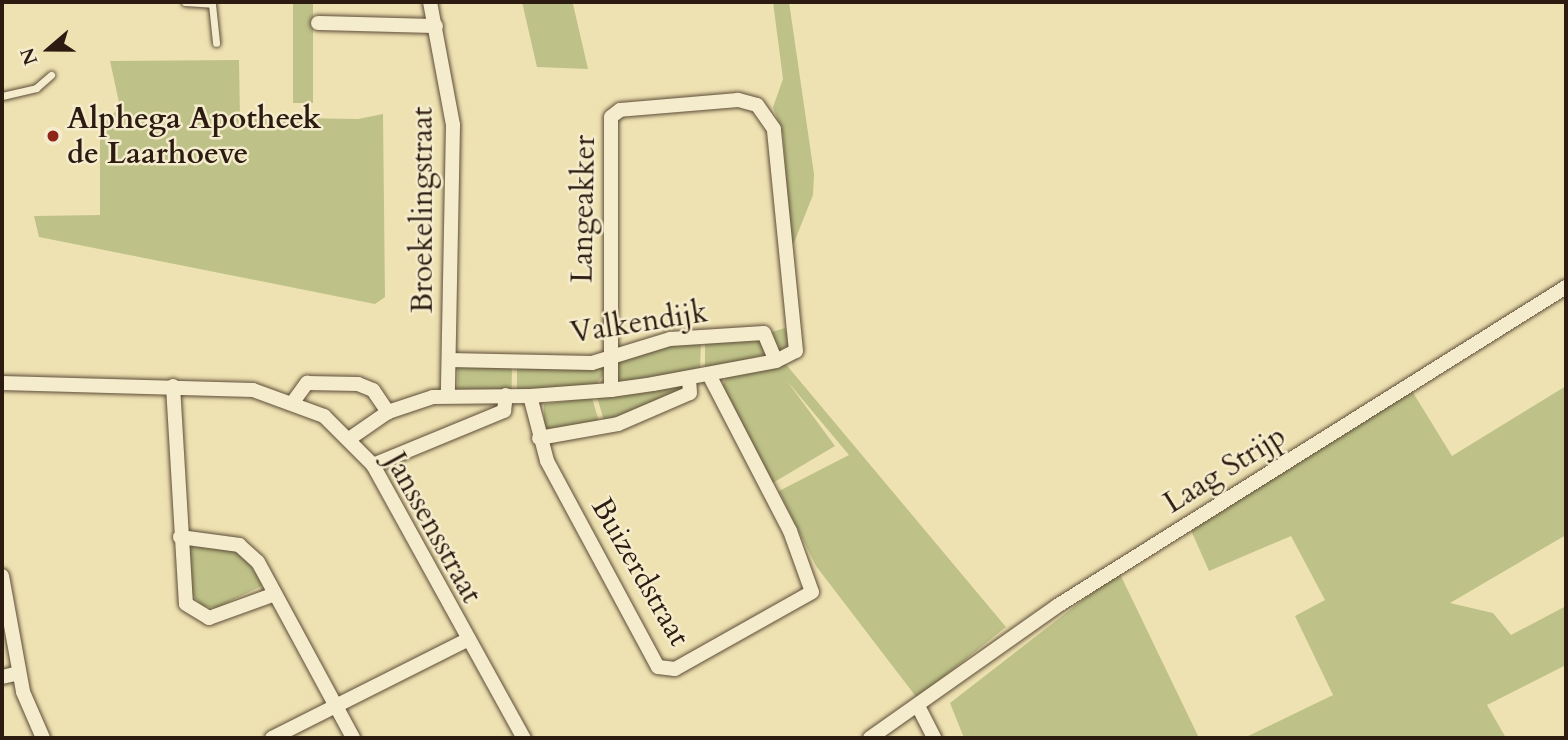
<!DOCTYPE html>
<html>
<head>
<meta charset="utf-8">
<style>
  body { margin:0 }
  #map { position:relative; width:1568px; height:740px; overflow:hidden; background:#efe2b2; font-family:Cardo,serif }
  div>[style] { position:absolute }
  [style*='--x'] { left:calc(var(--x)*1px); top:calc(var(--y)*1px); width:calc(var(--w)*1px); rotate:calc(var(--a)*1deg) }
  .green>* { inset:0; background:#bec288; transform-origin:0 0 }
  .roads { filter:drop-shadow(0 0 2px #5d4d38) drop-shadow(0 0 2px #5d4d38) }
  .lane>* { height:7px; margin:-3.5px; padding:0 3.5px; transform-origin:3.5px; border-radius:3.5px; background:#f5eccd }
  .street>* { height:14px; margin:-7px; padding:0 7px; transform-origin:7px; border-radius:7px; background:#f5eccd }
  .dots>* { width:19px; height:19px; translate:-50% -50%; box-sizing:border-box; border:4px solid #f5eccd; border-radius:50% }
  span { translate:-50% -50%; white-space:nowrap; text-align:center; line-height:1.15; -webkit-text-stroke:5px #f5eccd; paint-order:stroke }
  .poi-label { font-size:30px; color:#2c1b10; font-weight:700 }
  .left { translate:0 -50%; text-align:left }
  .street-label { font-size:30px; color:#2c1b10 }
  .frame { position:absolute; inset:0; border:4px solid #2c1b10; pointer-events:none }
  .north { position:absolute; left:14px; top:14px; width:70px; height:70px; -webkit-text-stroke:5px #f5eccd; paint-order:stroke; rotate:250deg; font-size:19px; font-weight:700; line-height:28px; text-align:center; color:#2c1b10 }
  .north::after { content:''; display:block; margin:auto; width:24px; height:32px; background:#2c1b10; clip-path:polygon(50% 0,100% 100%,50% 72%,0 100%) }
</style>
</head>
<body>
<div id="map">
  <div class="green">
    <i style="left:293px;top:2px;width:20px;height:101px"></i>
    <i style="clip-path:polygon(522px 2px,597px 2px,573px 4px,588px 69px,537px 67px)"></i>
    <i style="clip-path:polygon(773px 2px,789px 2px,814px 174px,813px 195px,791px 250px,783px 134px,773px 107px,783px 79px)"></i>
    <i style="clip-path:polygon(239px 60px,240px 117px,358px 119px,383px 114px,385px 297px,375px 304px,39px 237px,34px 216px,100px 215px,100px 127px,120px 107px,110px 61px)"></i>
    <i style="clip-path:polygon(785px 328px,790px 344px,778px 351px,772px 332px)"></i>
    <i style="clip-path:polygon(761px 340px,768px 354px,705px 369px,705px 343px)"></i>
    <i style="clip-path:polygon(701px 343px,700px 370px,626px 382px,617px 378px,614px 363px,663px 345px)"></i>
    <i style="clip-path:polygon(784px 362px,1006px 627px,917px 698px,816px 566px,779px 491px,849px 455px,787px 381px,835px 446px,771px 484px,722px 388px,726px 377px)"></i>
    <i style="left:458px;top:365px;width:54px;height:24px;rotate:1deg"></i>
    <i style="clip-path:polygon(517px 366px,603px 368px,603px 375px,596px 385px,517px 390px)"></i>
    <i style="clip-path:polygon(685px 385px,686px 388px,605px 424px,597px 397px)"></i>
    <i style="clip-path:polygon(1566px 386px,1566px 535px,1450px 603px,1493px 613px,1511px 635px,1566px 606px,1566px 665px,1487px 705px,1506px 738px,1244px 738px,1333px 695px,1295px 616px,1325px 600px,1291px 536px,1209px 571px,1190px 528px,1412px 391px,1452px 456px)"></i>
    <i style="clip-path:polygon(592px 398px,600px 425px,544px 431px,544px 404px)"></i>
    <i style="clip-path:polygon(186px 539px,241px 553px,264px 585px,216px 608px,202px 606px,190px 592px)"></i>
    <i style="clip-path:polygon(1119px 572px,1199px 738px,964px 738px,950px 703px)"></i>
  </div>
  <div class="roads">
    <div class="lane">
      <i style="--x:185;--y:2;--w:27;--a:4"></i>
      <i style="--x:212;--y:4;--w:39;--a:84"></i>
      <i style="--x:2;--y:96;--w:35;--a:-13"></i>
      <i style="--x:36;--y:88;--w:20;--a:-41"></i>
    </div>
    <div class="street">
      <i style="--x:430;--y:2;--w:125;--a:79.4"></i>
      <i style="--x:453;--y:125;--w:270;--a:91.1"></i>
      <i style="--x:318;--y:23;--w:118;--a:1.5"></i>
      <i style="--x:449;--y:360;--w:143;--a:1.2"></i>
      <i style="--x:592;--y:363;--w:82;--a:-17.1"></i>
      <i style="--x:670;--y:339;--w:94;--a:-3.7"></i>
      <i style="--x:764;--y:333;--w:30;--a:67"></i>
      <i style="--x:2;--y:383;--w:251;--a:1.6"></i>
      <i style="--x:253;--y:390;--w:76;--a:20.1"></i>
      <i style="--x:324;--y:416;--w:69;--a:45"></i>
      <i style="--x:373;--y:465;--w:312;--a:61.1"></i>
      <i style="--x:173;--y:386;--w:218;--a:86.6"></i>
      <i style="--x:186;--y:604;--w:27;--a:31"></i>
      <i style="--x:209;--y:618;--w:70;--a:-20"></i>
      <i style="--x:530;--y:396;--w:67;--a:75.3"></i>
      <i style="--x:547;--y:461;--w:234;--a:61.7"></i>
      <i style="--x:658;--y:667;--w:17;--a:7"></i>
      <i style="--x:675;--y:669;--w:157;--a:-29.3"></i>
      <i style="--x:812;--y:592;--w:65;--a:-109.8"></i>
      <i style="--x:790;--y:531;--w:176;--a:-117.4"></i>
      <i style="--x:293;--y:402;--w:24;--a:-54"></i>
      <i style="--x:307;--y:383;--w:51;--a:1.1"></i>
      <i style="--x:358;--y:384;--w:16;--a:22"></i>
      <i style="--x:373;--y:390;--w:27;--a:56"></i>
      <i style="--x:539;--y:438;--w:80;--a:-10"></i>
      <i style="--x:618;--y:424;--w:78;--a:-23.3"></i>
      <i style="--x:690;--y:393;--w:14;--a:-94"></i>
      <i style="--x:349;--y:439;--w:47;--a:-34.7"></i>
      <i style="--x:388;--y:412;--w:47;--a:-18.4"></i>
      <i style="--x:433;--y:397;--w:97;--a:-0.6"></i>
      <i style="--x:530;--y:396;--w:81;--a:-4.2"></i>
      <i style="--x:611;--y:390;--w:42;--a:-8.1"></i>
      <i style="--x:653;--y:384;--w:125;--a:-10.6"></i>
      <i style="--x:776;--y:361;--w:22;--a:-27"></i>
      <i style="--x:796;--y:351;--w:223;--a:-95.7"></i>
      <i style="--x:774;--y:129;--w:29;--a:-125"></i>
      <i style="--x:757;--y:105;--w:20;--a:-165"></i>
      <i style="--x:738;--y:100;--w:118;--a:175.2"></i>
      <i style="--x:620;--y:110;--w:11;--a:142"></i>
      <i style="--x:611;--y:117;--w:273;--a:90"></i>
      <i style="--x:373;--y:465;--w:142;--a:-22.4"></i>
      <i style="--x:504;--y:411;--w:16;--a:-83"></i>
      <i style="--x:180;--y:537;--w:60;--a:7.7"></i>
      <i style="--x:239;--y:545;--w:25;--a:42"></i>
      <i style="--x:258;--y:562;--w:200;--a:61.6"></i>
      <i style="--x:2;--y:576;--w:118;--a:79.7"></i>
      <i style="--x:23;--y:692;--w:50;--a:66.5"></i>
      <i style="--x:2;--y:677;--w:17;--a:-13"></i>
      <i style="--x:919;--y:708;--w:34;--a:63"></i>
      <i style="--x:272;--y:738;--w:216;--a:-26.7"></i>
      <i style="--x:870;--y:738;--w:229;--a:-35.2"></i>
      <i style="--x:1057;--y:606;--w:601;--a:-32.08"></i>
    </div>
  </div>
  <div class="dots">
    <i style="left:53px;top:136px;background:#8f2418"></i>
  </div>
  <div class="poi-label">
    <span class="left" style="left:67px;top:136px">Alphega Apotheek<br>de Laarhoeve</span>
  </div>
  <div class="street-label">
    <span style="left:584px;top:209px;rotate:-89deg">Langeakker</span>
    <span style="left:423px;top:210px;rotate:-90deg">Broekelingstraat</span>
    <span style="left:639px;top:323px;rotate:-9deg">Valkendijk</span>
    <span style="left:1225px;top:470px;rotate:-32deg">Laag Strijp</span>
    <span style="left:433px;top:528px;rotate:61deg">Janssensstraat</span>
    <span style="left:640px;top:572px;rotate:60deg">Buizerdstraat</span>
  </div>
  <div class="frame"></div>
  <div class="north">N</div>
</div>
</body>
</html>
